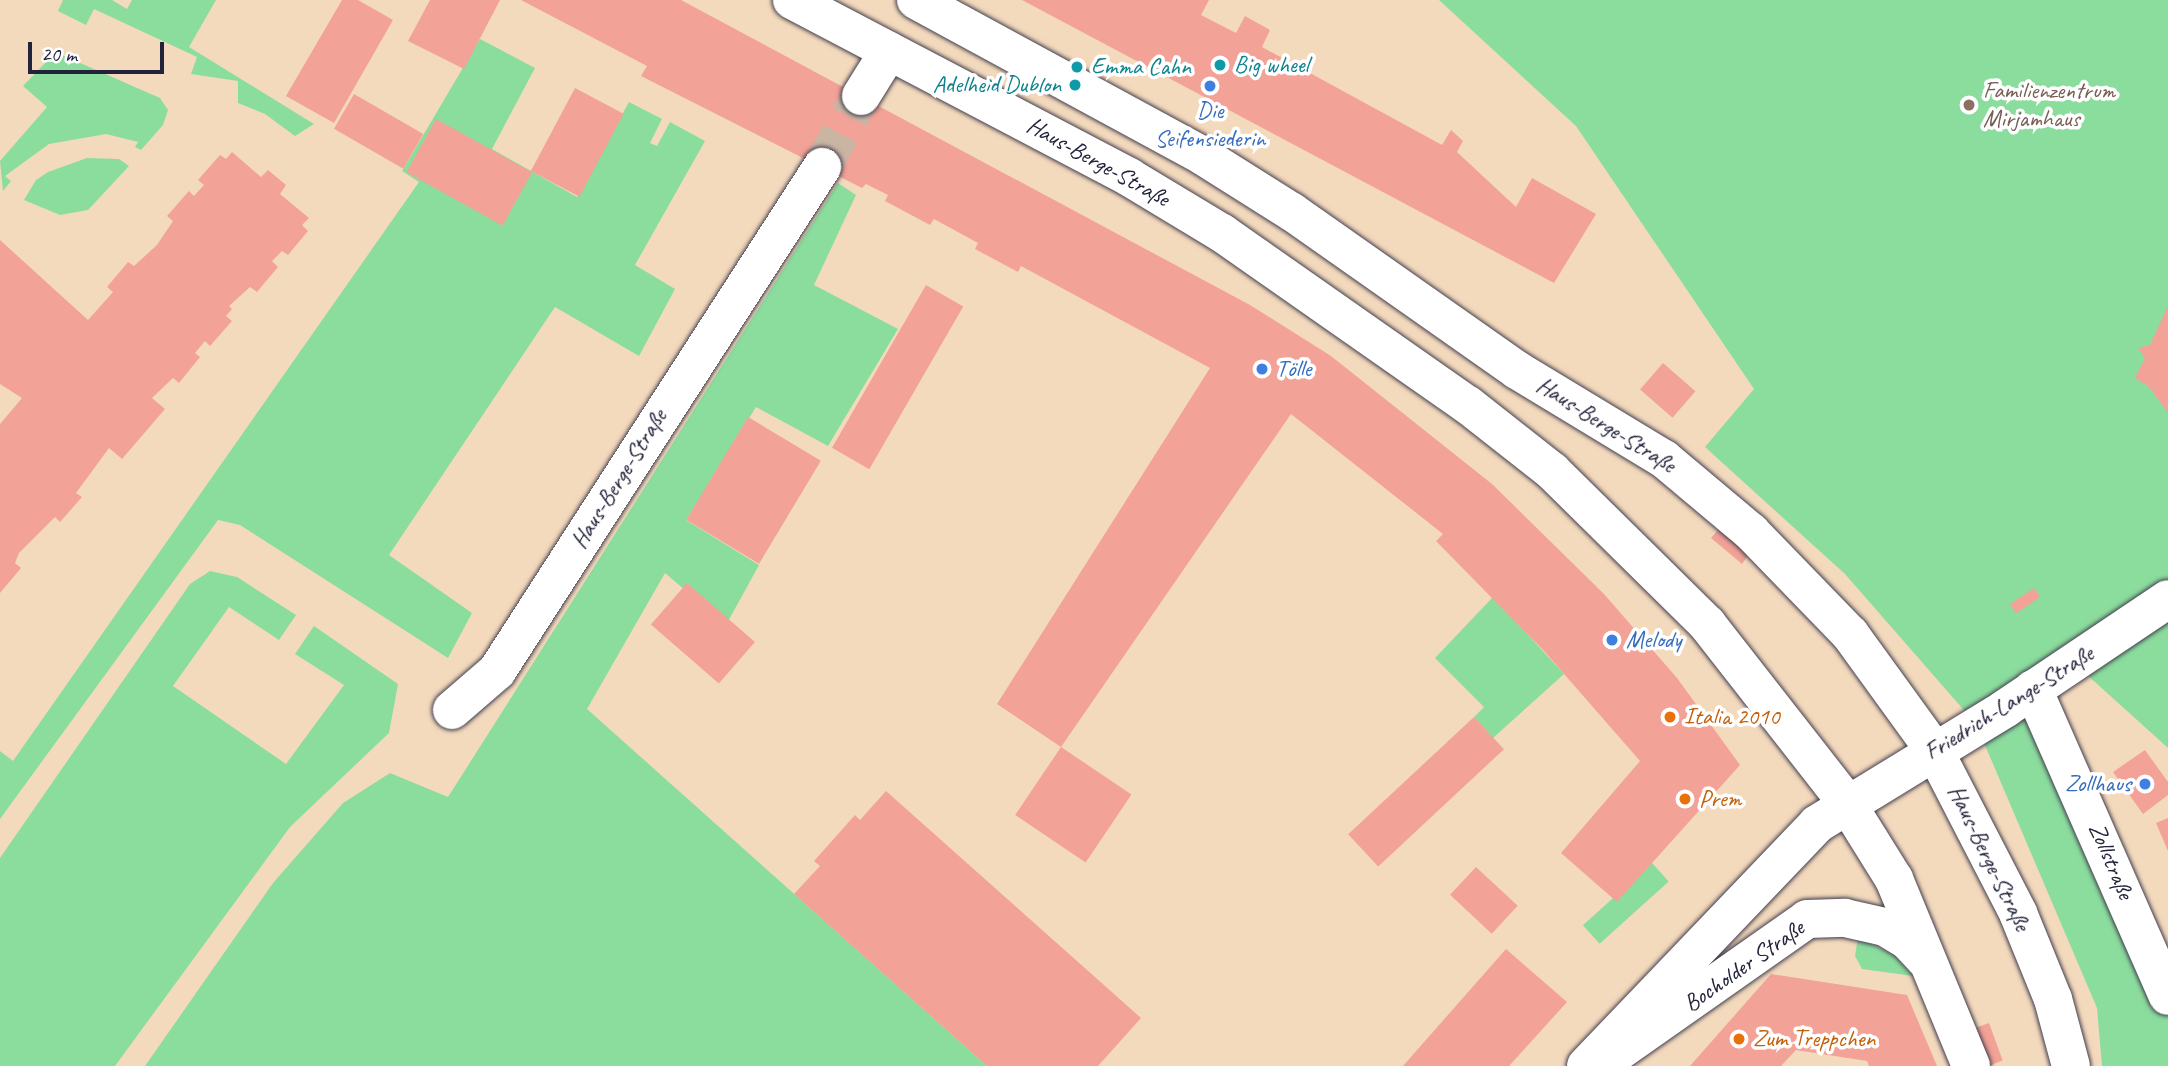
<!DOCTYPE html>
<html>
<head>
<meta charset="utf-8">
<style>
  body { margin:0 }
  #map { position:relative; width:2168px; height:1066px; overflow:hidden; background:#f4dabd; font-family:Caveat,sans-serif }
  div>[style] { position:absolute }
  [style*='--x'] { left:calc(var(--x)*1px); top:calc(var(--y)*1px); width:calc(var(--w)*1px); rotate:calc(var(--a)*1deg) }
  .green>* { inset:0; background:#8bdd9e; transform-origin:0 0 }
  .building>* { inset:0; background:#f2a297; transform-origin:0 0 }
  .minor-tunnel>* { height:38px; margin-top:-19px; transform-origin:0; background:repeating-linear-gradient(90deg,#cab5a3 0 38px,transparent 0 57px) }
  .roads { filter:drop-shadow(0 0 2px #423e4e) drop-shadow(0 0 2px #423e4e) }
  .minor>* { height:38px; margin:-19px; padding:0 19px; transform-origin:19px; border-radius:19px; background:#fff }
  .secondary>* { height:38px; margin:-19px; padding:0 19px; transform-origin:19px; border-radius:19px; background:#fff }
  .dots>* { width:19px; height:19px; translate:-50% -50%; box-sizing:border-box; border:4px solid #fff; border-radius:50% }
  span { translate:-50% -50%; white-space:nowrap; text-align:center; line-height:1.15; -webkit-text-stroke:7px #fff; paint-order:stroke }
  .culture-label { font-size:24px; color:#0d838f }
  .left { translate:0 -50%; text-align:left }
  .right { translate:-100% -50%; text-align:right }
  .education-label { font-size:24px; color:#785e54 }
  .shop-label { font-size:24px; color:#366cbe }
  .street-label { font-size:24px; color:#22223b }
  .food-label { font-size:24px; color:#c56008 }
  .scale { position:absolute; left:28px; top:42px; width:136px; height:32px; box-sizing:border-box; border:4px solid #22223b; border-top:0; padding-left:9px; font-size:21px; line-height:24px; white-space:nowrap; color:#22223b; -webkit-text-stroke:5px #fff; paint-order:stroke }
</style>
</head>
<body>
<div id="map">
  <div class="green">
    <i style="clip-path:polygon(63px 0,112px 0,127px 9px,132px 0,216px 0,189px 47px,314px 124px,295px 136px,265px 114px,238px 103px,238px 81px,191px 74px,197px 57px,94px 9px,86px 25px,58px 11px)"></i>
    <i style="clip-path:polygon(1439px 0,2168px 0,2168px 595px,2034px 689px,2168px 995px,2168px 1066px,2102px 1066px,2097px 1008px,1976px 724px,1845px 574px,1705px 447px,1754px 389px,1576px 126px)"></i>
    <i style="clip-path:polygon(480px 39px,535px 68px,492px 149px,577px 197px,629px 102px,662px 119px,650px 143px,657px 146px,670px 122px,705px 141px,635px 265px,675px 289px,639px 356px,555px 307px,389px 555px,472px 613px,448px 658px,240px 525px,218px 520px,0 819px,0 751px,13px 761px,419px 182px,402px 171px)"></i>
    <i style="clip-path:polygon(62px 55px,160px 98px,168px 110px,163px 125px,141px 150px,135px 147px,138px 142px,106px 134px,49px 144px,5px 176px,11px 181px,3px 191px,0 161px,47px 107px,23px 86px,47px 61px)"></i>
    <i style="clip-path:polygon(87px 158px,119px 159px,129px 166px,88px 210px,60px 215px,24px 200px,36px 180px,48px 172px)"></i>
    <i style="clip-path:polygon(838px 183px,856px 195px,814px 285px,898px 329px,828px 446px,756px 407px,686px 520px,759px 565px,726px 625px,665px 573px,587px 709px,987px 1066px,145px 1066px,273px 883px,343px 803px,390px 773px,448px 797px)"></i>
    <i style="clip-path:polygon(210px 571px,237px 577px,296px 615px,279px 640px,229px 607px,173px 686px,286px 764px,344px 685px,295px 654px,314px 626px,398px 684px,389px 733px,290px 827px,115px 1066px,0 1066px,0 858px,190px 584px)"></i>
    <i style="clip-path:polygon(1493px 597px,1564px 674px,1493px 738px,1474px 717px,1484px 707px,1435px 658px)"></i>
    <i style="clip-path:polygon(2168px 612px,2168px 748px,2075px 664px)"></i>
    <i style="left:1652px;top:863px;width:25px;height:93px;rotate:48deg"></i>
    <i style="clip-path:polygon(1858px 937px,1894px 955px,1913px 976px,1862px 969px,1855px 956px)"></i>
  </div>
  <div class="building">
    <i style="clip-path:polygon(342px 0,358px 0,393px 20px,334px 123px,286px 96px)"></i>
    <i style="clip-path:polygon(430px 0,500px 0,464px 69px,408px 41px)"></i>
    <i style="clip-path:polygon(521px 0,681px 0,1250px 305px,1331px 356px,1492px 484px,1604px 594px,1677px 678px,1740px 765px,1617px 902px,1561px 853px,1640px 761px,1544px 651px,1436px 541px,1443px 534px,1291px 414px,1061px 747px,997px 704px,1210px 368px,1021px 266px,1018px 272px,975px 249px,978px 243px,934px 219px,930px 225px,885px 201px,888px 195px,866px 184px,862px 188px,641px 76px,647px 66px)"></i>
    <i style="clip-path:polygon(1022px 0,1209px 0,1201px 15px,1236px 33px,1245px 16px,1270px 30px,1262px 47px,1442px 145px,1451px 130px,1463px 141px,1457px 152px,1516px 207px,1532px 178px,1596px 214px,1554px 283px)"></i>
    <i style="left:575px;top:88px;width:55px;height:94px;rotate:28deg"></i>
    <i style="left:354px;top:94px;width:80px;height:40px;rotate:30deg"></i>
    <i style="left:436px;top:119px;width:110px;height:61px;rotate:29deg"></i>
    <i style="clip-path:polygon(232px 152px,261px 177px,268px 170px,286px 185px,280px 194px,309px 218px,302px 225px,308px 231px,288px 255px,282px 251px,272px 261px,278px 267px,257px 292px,250px 287px,229px 306px,232px 309px,226px 316px,232px 321px,210px 346px,205px 341px,195px 353px,200px 357px,179px 383px,173px 378px,152px 398px,165px 409px,122px 459px,109px 448px,76px 493px,82px 497px,60px 522px,55px 517px,19px 553px,15px 563px,21px 568px,0 593px,0 424px,22px 398px,0 384px,0 240px,88px 320px,113px 292px,107px 287px,128px 262px,134px 266px,157px 245px,173px 221px,167px 216px,189px 191px,194px 196px,204px 185px,198px 180px,220px 155px,226px 159px)"></i>
    <i style="left:926px;top:285px;width:43px;height:188px;rotate:30deg"></i>
    <i style="clip-path:polygon(2168px 306px,2168px 413px,2149px 387px,2135px 378px,2145px 358px,2138px 348px,2150px 345px)"></i>
    <i style="left:1663px;top:363px;width:43px;height:35px;rotate:41deg"></i>
    <i style="left:748px;top:417px;width:85px;height:120px;rotate:31deg"></i>
    <i style="clip-path:polygon(1718px 530px,1749px 554px,1742px 564px,1711px 538px)"></i>
    <i style="left:687px;top:583px;width:90px;height:55px;rotate:41deg"></i>
    <i style="left:2034px;top:588px;width:11px;height:29px;rotate:56deg"></i>
    <i style="left:1474px;top:717px;width:44px;height:172px;rotate:47deg"></i>
    <i style="left:1061px;top:747px;width:85px;height:82px;rotate:34deg"></i>
    <i style="clip-path:polygon(2145px 750px,2168px 782px,2168px 795px,2143px 814px,2113px 772px)"></i>
    <i style="clip-path:polygon(886px 791px,1141px 1018px,1098px 1066px,987px 1066px,794px 894px,820px 866px,814px 861px,855px 815px,860px 820px)"></i>
    <i style="clip-path:polygon(2168px 818px,2168px 851px,2156px 823px)"></i>
    <i style="left:1476px;top:867px;width:57px;height:38px;rotate:43deg"></i>
    <i style="clip-path:polygon(1506px 949px,1567px 1002px,1509px 1066px,1403px 1066px)"></i>
    <i style="clip-path:polygon(1771px 974px,1907px 995px,1937px 1066px,1869px 1066px,1867px 1061px,1796px 1050px,1781px 1066px,1690px 1066px)"></i>
    <i style="left:1989px;top:1023px;width:40px;height:14px;rotate:70deg"></i>
  </div>
  <div class="minor-tunnel">
    <i style="--x:822;--y:167;--w:81;--a:-61.2"></i>
  </div>
  <div class="roads">
    <div class="minor">
      <i style="--x:861;--y:96;--w:53;--a:-58.1"></i>
      <i style="--x:2033;--y:689;--w:335;--a:66.3"></i>
      <i style="--x:452;--y:710;--w:60;--a:-40.9"></i>
      <i style="--x:497;--y:671;--w:600;--a:-57.18"></i>
    </div>
    <div class="secondary">
      <i style="--x:792;--y:0;--w:381;--a:27.7"></i>
      <i style="--x:1129;--y:177;--w:109;--a:31.1"></i>
      <i style="--x:1222;--y:233;--w:300;--a:35"></i>
      <i style="--x:1468;--y:405;--w:107;--a:38.2"></i>
      <i style="--x:1552;--y:471;--w:218;--a:44.6"></i>
      <i style="--x:1707;--y:624;--w:226;--a:52"></i>
      <i style="--x:1846;--y:802;--w:91;--a:58.1"></i>
      <i style="--x:1894;--y:879;--w:202;--a:67.6"></i>
      <i style="--x:916;--y:0;--w:327;--a:28.5"></i>
      <i style="--x:1203;--y:156;--w:105;--a:32.2"></i>
      <i style="--x:1292;--y:212;--w:275;--a:35.1"></i>
      <i style="--x:1517;--y:370;--w:172;--a:31.2"></i>
      <i style="--x:1664;--y:459;--w:114;--a:40"></i>
      <i style="--x:1751;--y:532;--w:142;--a:45.9"></i>
      <i style="--x:1850;--y:634;--w:143;--a:54.1"></i>
      <i style="--x:1934;--y:750;--w:183;--a:62.7"></i>
      <i style="--x:2018;--y:913;--w:93;--a:67.9"></i>
      <i style="--x:2053;--y:999;--w:69;--a:75"></i>
      <i style="--x:1618;--y:1052;--w:231;--a:-35.1"></i>
      <i style="--x:1807;--y:919;--w:38;--a:-2"></i>
      <i style="--x:1845;--y:918;--w:41;--a:12.7"></i>
      <i style="--x:1885;--y:927;--w:27;--a:31"></i>
      <i style="--x:1908;--y:941;--w:25;--a:47"></i>
      <i style="--x:1586;--y:1066;--w:335;--a:-46.3"></i>
      <i style="--x:1817;--y:824;--w:222;--a:-31.5"></i>
      <i style="--x:2006;--y:708;--w:195;--a:-33.9"></i>
    </div>
  </div>
  <div class="dots">
    <i style="left:1220px;top:65px;background:#0f9aa8"></i>
    <i style="left:1077px;top:67px;background:#0f9aa8"></i>
    <i style="left:1075px;top:85px;background:#0f9aa8"></i>
    <i style="left:1210px;top:86px;background:#3f7fe0"></i>
    <i style="left:1969px;top:105px;background:#8d6e63"></i>
    <i style="left:1262px;top:369px;background:#3f7fe0"></i>
    <i style="left:1612px;top:640px;background:#3f7fe0"></i>
    <i style="left:1670px;top:717px;background:#e8710a"></i>
    <i style="left:2145px;top:784px;background:#3f7fe0"></i>
    <i style="left:1685px;top:799px;background:#e8710a"></i>
    <i style="left:1739px;top:1039px;background:#e8710a"></i>
  </div>
  <div class="culture-label">
    <span class="left" style="left:1234px;top:65px">Big wheel</span>
    <span class="left" style="left:1091px;top:67px">Emma Cahn</span>
    <span class="right" style="left:1061px;top:85px">Adelheid Dublon</span>
  </div>
  <div class="education-label">
    <span class="left" style="left:1983px;top:105px">Familienzentrum<br>Mirjamhaus</span>
  </div>
  <div class="shop-label">
    <span style="left:1210px;top:125px">Die<br>Seifensiederin</span>
    <span class="left" style="left:1276px;top:369px">Tölle</span>
    <span class="left" style="left:1626px;top:640px">Melody</span>
    <span class="right" style="left:2131px;top:784px">Zollhaus</span>
  </div>
  <div class="street-label">
    <span style="left:1098px;top:162px;rotate:29deg">Haus-Berge-Straße</span>
    <span style="left:1606px;top:425px;rotate:32deg">Haus-Berge-Straße</span>
    <span style="left:619px;top:479px;rotate:-58deg">Haus-Berge-Straße</span>
    <span style="left:2009px;top:703px;rotate:-32deg">Friedrich-Lange-Straße</span>
    <span style="left:1989px;top:858px;rotate:64deg">Haus-Berge-Straße</span>
    <span style="left:2111px;top:861px;rotate:67deg">Zollstraße</span>
    <span style="left:1744px;top:966px;rotate:-35deg">Bocholder Straße</span>
  </div>
  <div class="food-label">
    <span class="left" style="left:1684px;top:717px">Italia 2010</span>
    <span class="left" style="left:1699px;top:799px">Prem</span>
    <span class="left" style="left:1753px;top:1039px">Zum Treppchen</span>
  </div>
  <div class="scale">20 m</div>
</div>
</body>
</html>
